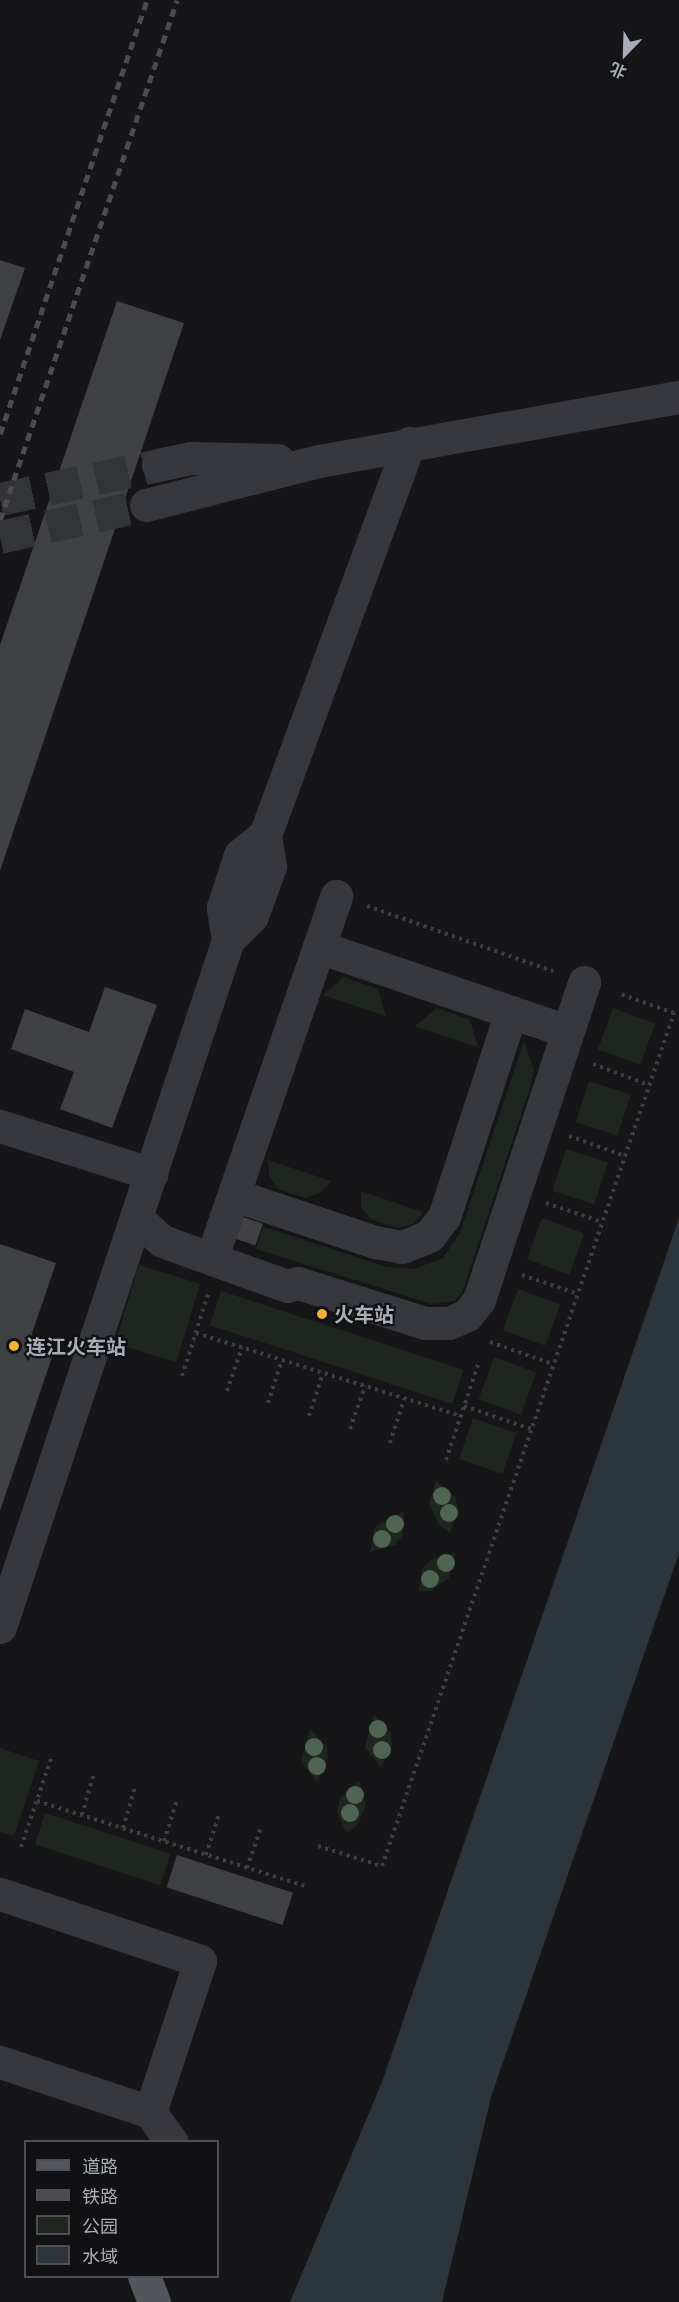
<!DOCTYPE html>
<html>
<head>
<meta charset="utf-8">
<style>
  body { margin:0 }
  #map { position:relative; width:679px; height:2302px; overflow:hidden; background:#161618; font-family:"Asap Condensed","Noto Sans SC",sans-serif }
  div>[style] { position:absolute }
  [style*='--x'] { left:calc(var(--x)*1px); top:calc(var(--y)*1px); width:calc(var(--w)*1px); rotate:calc(var(--a)*1deg) }
  .green>* { inset:0; background:#1e261f; transform-origin:0 0 }
  .water>* { inset:0; background:#2c353c }
  .building>* { inset:0; background:#404145; transform-origin:0 0 }
  .minor-tunnel>* { height:33px; margin-top:-16.5px; transform-origin:0; background:repeating-linear-gradient(90deg,#333438 0 33px,transparent 0 49px) }
  .path>* { height:4px; margin-top:-2px; transform-origin:0; background:repeating-linear-gradient(90deg,#3d3f44 0 3px,transparent 0 7.5px) }
  .minor>* { height:33px; margin:-16.5px; padding:0 16.5px; transform-origin:16.5px; border-radius:16.5px; background:#37383d }
  .major>* { height:33px; margin:-16.5px; padding:0 16.5px; transform-origin:16.5px; border-radius:16.5px; background:#53555c }
  .rail>* { height:4.5px; margin-top:-2.25px; transform-origin:0; background:repeating-linear-gradient(90deg,#4a4c52 0 8px,transparent 0 14px) }
  .trees>* { width:18px; height:18px; margin:-9px; border-radius:50%; background:#506452 }
  .dots>* { width:16px; height:16px; translate:-50% -50%; box-sizing:border-box; border:3px solid #111113; border-radius:50% }
  span { translate:-50% -50%; white-space:nowrap; text-align:center; line-height:1.15; -webkit-text-stroke:4.5px #111113; paint-order:stroke }
  .poi-label { font-size:20px; color:#a8adb8; font-weight:700 }
  .left { translate:0 -50%; text-align:left }
  .legend { position:absolute; left:24px; top:2140px; width:195px; height:138px; box-sizing:border-box; background:#111113; border:2px solid #4d4f55; margin:0; padding:8px 10px; list-style:none; font-size:18px; color:#a8adb8 }
  .legend li { display:flex; align-items:center; gap:12px; height:30px }
  .legend b { width:30px; border:2px solid #4d4f55 }
  .north { position:absolute; left:595px; top:24px; width:60px; height:60px; -webkit-text-stroke:4px #111113; paint-order:stroke; rotate:203deg; font-size:16px; font-weight:700; line-height:24px; text-align:center; color:#a8adb8 }
  .north::after { content:''; display:block; margin:auto; width:21px; height:27px; background:#a8adb8; clip-path:polygon(50% 0,100% 100%,50% 72%,0 100%) }
</style>
</head>
<body>
<div id="map">
  <div class="green">
    <i style="clip-path:polygon(344px 977px,378px 989px,386px 1016px,323px 995px)"></i>
    <i style="clip-path:polygon(437px 1008px,470px 1020px,478px 1047px,415px 1026px)"></i>
    <i style="left:613px;top:1008px;width:45px;height:44px;rotate:20deg"></i>
    <i style="clip-path:polygon(524px 1041px,534px 1070px,529px 1091px,462px 1293px,455px 1301px,432px 1304px,256px 1249px,263px 1227px,387px 1267px,414px 1269px,443px 1258px,460px 1233px)"></i>
    <i style="left:589px;top:1081px;width:44px;height:43px;rotate:18deg"></i>
    <i style="left:566px;top:1149px;width:44px;height:44px;rotate:18deg"></i>
    <i style="clip-path:polygon(268px 1160px,331px 1181px,320px 1193px,305px 1198px,278px 1189px,269px 1176px)"></i>
    <i style="clip-path:polygon(361px 1191px,423px 1212px,413px 1224px,398px 1228px,370px 1219px,361px 1207px)"></i>
    <i style="left:542px;top:1218px;width:45px;height:44px;rotate:20deg"></i>
    <i style="left:139px;top:1265px;width:64px;height:82px;rotate:17deg"></i>
    <i style="left:518px;top:1289px;width:45px;height:44px;rotate:20deg"></i>
    <i style="left:221px;top:1291px;width:255px;height:36px;rotate:18deg"></i>
    <i style="left:494px;top:1357px;width:45px;height:45px;rotate:20deg"></i>
    <i style="left:473px;top:1418px;width:46px;height:43px;rotate:19deg"></i>
    <i style="clip-path:polygon(436px 1481px,455px 1496px,458px 1508px,450px 1533px,439px 1525px,429px 1504px)"></i>
    <i style="clip-path:polygon(404px 1511px,403px 1535px,395px 1545px,370px 1552px,375px 1527px)"></i>
    <i style="clip-path:polygon(455px 1553px,449px 1578px,431px 1591px,419px 1592px,422px 1569px,430px 1560px)"></i>
    <i style="clip-path:polygon(374px 1714px,390px 1732px,392px 1744px,381px 1768px,365px 1747px)"></i>
    <i style="clip-path:polygon(310px 1729px,327px 1747px,328px 1758px,317px 1782px,301px 1761px)"></i>
    <i style="clip-path:polygon(0 1748px,39px 1761px,14px 1836px,0 1832px)"></i>
    <i style="clip-path:polygon(359px 1780px,366px 1806px,356px 1827px,346px 1833px,337px 1811px,340px 1799px)"></i>
    <i style="left:45px;top:1813px;width:132px;height:33px;rotate:18deg"></i>
  </div>
  <div class="water">
    <i style="clip-path:polygon(679px 1218px,679px 1553px,491px 2097px,442px 2302px,290px 2302px,382px 2082px)"></i>
  </div>
  <div class="building">
    <i style="clip-path:polygon(0 260px,25px 268px,0 340px)"></i>
    <i style="clip-path:polygon(117px 301px,184px 323px,0 871px,0 645px)"></i>
    <i style="clip-path:polygon(105px 987px,157px 1005px,112px 1128px,60px 1109px,74px 1072px,11px 1049px,25px 1009px,89px 1032px)"></i>
    <i style="left:243px;top:1217px;width:21px;height:23px;rotate:19deg"></i>
    <i style="clip-path:polygon(0 1244px,56px 1263px,27px 1348px,52px 1357px,0 1511px)"></i>
    <i style="left:177px;top:1855px;width:122px;height:34px;rotate:18deg"></i>
  </div>
  <div class="minor-tunnel">
    <i style="--x:0;--y:499;--w:162;--a:-12.1"></i>
    <i style="--x:0;--y:537;--w:149;--a:-12.4"></i>
  </div>
  <div class="path">
    <i style="--x:367;--y:906;--w:197;--a:19.3"></i>
    <i style="--x:593;--y:1064;--w:60;--a:20.6"></i>
    <i style="--x:569;--y:1136;--w:59;--a:19.7"></i>
    <i style="--x:546;--y:1203;--w:59;--a:18.7"></i>
    <i style="--x:522;--y:1275;--w:59;--a:18.7"></i>
    <i style="--x:196;--y:1333;--w:278;--a:17.4"></i>
    <i style="--x:490;--y:1342;--w:67;--a:19.2"></i>
    <i style="--x:182;--y:1376;--w:86;--a:-72.4"></i>
    <i style="--x:227;--y:1391;--w:46;--a:-71.2"></i>
    <i style="--x:268;--y:1403;--w:45;--a:-72"></i>
    <i style="--x:464;--y:1406;--w:71;--a:18.9"></i>
    <i style="--x:309;--y:1416;--w:45;--a:-72"></i>
    <i style="--x:350;--y:1429;--w:46;--a:-70.8"></i>
    <i style="--x:390;--y:1443;--w:46;--a:-72.3"></i>
    <i style="--x:446;--y:1460;--w:103;--a:-71.4"></i>
    <i style="--x:37;--y:1801;--w:281;--a:17.6"></i>
    <i style="--x:82;--y:1815;--w:44;--a:-74.1"></i>
    <i style="--x:123;--y:1828;--w:43;--a:-73.7"></i>
    <i style="--x:164;--y:1841;--w:43;--a:-72.4"></i>
    <i style="--x:318;--y:1846;--w:67;--a:17.4"></i>
    <i style="--x:382;--y:1866;--w:902;--a:-71.1"></i>
    <i style="--x:674;--y:1013;--w:60;--a:-160.7"></i>
    <i style="--x:21;--y:1847;--w:93;--a:-71.2"></i>
    <i style="--x:206;--y:1855;--w:43;--a:-72.4"></i>
    <i style="--x:247;--y:1868;--w:43;--a:-71.1"></i>
  </div>
  <div class="minor">
    <i style="--x:158;--y:465;--w:33;--a:-12"></i>
    <i style="--x:190;--y:458;--w:88;--a:1.3"></i>
    <i style="--x:146;--y:505;--w:179;--a:-14.3"></i>
    <i style="--x:319;--y:461;--w:366;--a:-10.1"></i>
    <i style="--x:228;--y:940;--w:34;--a:-45"></i>
    <i style="--x:252;--y:916;--w:53;--a:-70.2"></i>
    <i style="--x:270;--y:866;--w:31;--a:-99"></i>
    <i style="--x:319;--y:947;--w:262;--a:18.7"></i>
    <i style="--x:0;--y:1126;--w:159;--a:17.5"></i>
    <i style="--x:234;--y:1195;--w:149;--a:18.4"></i>
    <i style="--x:375;--y:1242;--w:27;--a:10"></i>
    <i style="--x:402;--y:1247;--w:29;--a:-22"></i>
    <i style="--x:429;--y:1236;--w:24;--a:-52"></i>
    <i style="--x:444;--y:1217;--w:216;--a:-71.9"></i>
    <i style="--x:137;--y:1219;--w:33;--a:41"></i>
    <i style="--x:162;--y:1241;--w:133;--a:19.8"></i>
    <i style="--x:287;--y:1286;--w:11;--a:-15"></i>
    <i style="--x:298;--y:1283;--w:133;--a:17.5"></i>
    <i style="--x:425;--y:1323;--w:24;--a:0"></i>
    <i style="--x:449;--y:1323;--w:20;--a:-24"></i>
    <i style="--x:467;--y:1315;--w:19;--a:-51"></i>
    <i style="--x:479;--y:1300;--w:335;--a:-71.7"></i>
    <i style="--x:212;--y:1257;--w:382;--a:-71"></i>
    <i style="--x:0;--y:1627;--w:724;--a:-71.64"></i>
    <i style="--x:228;--y:940;--w:33;--a:-99"></i>
    <i style="--x:223;--y:907;--w:55;--a:-71.9"></i>
    <i style="--x:240;--y:855;--w:32;--a:-39"></i>
    <i style="--x:265;--y:835;--w:418;--a:-69.8"></i>
    <i style="--x:0;--y:1894;--w:211;--a:18.5"></i>
    <i style="--x:200;--y:1961;--w:159;--a:108.3"></i>
    <i style="--x:0;--y:2062;--w:158;--a:18.4"></i>
    <i style="--x:150;--y:2112;--w:37;--a:54"></i>
  </div>
  <div class="major">
    <i style="--x:144;--y:2276;--w:28;--a:69"></i>
  </div>
  <div class="rail">
    <i style="--x:0;--y:434;--w:458;--a:-71.3"></i>
    <i style="--x:0;--y:520;--w:549;--a:-71.2"></i>
  </div>
  <div class="trees">
    <i style="left:442px;top:1496px"></i>
    <i style="left:449px;top:1513px"></i>
    <i style="left:395px;top:1524px"></i>
    <i style="left:382px;top:1539px"></i>
    <i style="left:446px;top:1563px"></i>
    <i style="left:430px;top:1579px"></i>
    <i style="left:378px;top:1729px"></i>
    <i style="left:314px;top:1747px"></i>
    <i style="left:382px;top:1750px"></i>
    <i style="left:317px;top:1766px"></i>
    <i style="left:355px;top:1795px"></i>
    <i style="left:350px;top:1813px"></i>
  </div>
  <div class="dots">
    <i style="left:322px;top:1314px;background:#f2b134"></i>
    <i style="left:14px;top:1346px;background:#f2b134"></i>
  </div>
  <div class="poi-label">
    <span class="left" style="left:334px;top:1314px">火车站</span>
    <span class="left" style="left:26px;top:1346px">连江火车站</span>
  </div>
  <ul class="legend">
  <li><b style="height:8px;background:#53555c"></b>道路</li>
  <li><b style="height:8px;background:#4a4c52"></b>铁路</li>
  <li><b style="height:16px;background:#1e261f"></b>公园</li>
  <li><b style="height:16px;background:#2c353c"></b>水域</li>
  </ul>
  <div class="north">北</div>
</div>
</body>
</html>
